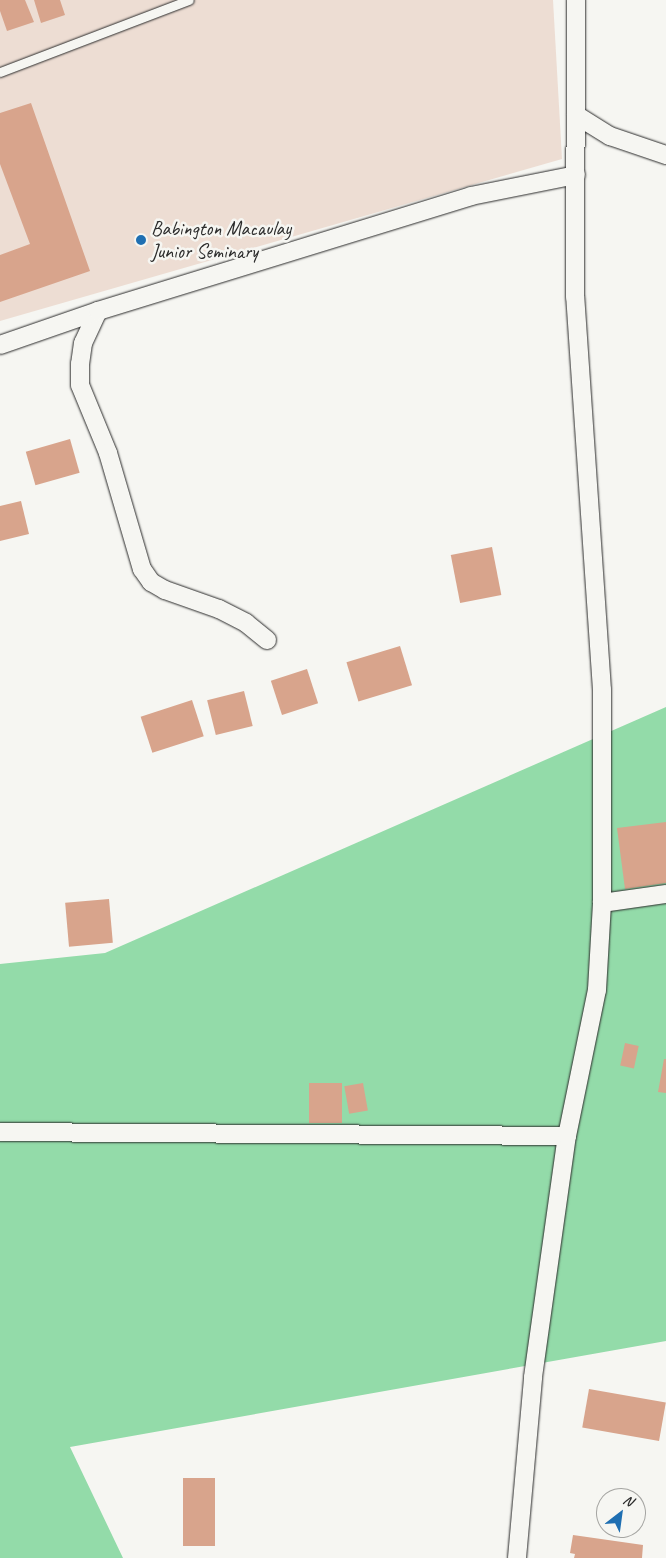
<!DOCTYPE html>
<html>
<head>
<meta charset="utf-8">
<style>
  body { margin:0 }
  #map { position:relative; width:666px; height:1558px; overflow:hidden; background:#f6f6f2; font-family:Caveat,sans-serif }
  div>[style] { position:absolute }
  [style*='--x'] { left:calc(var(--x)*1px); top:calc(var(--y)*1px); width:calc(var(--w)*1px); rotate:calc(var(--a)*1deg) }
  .built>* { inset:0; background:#edddd3 }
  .green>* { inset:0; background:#93dba9 }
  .building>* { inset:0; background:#d8a48c; transform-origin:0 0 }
  .roads { filter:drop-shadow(0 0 1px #2b2b2b) drop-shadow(0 0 1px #2b2b2b) }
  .lane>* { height:9px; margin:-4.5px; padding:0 4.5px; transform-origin:4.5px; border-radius:4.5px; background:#f6f6f2 }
  .street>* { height:18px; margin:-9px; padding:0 9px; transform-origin:9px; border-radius:9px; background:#f6f6f2 }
  .dots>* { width:14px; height:14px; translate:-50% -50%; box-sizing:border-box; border:2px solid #f6f6f2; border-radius:50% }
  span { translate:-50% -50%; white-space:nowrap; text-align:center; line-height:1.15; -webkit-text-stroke:5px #f6f6f2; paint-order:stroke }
  .poi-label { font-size:20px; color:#2b2b2b }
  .left { translate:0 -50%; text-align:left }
  .north { position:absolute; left:596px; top:1488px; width:50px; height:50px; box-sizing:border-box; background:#f6f6f2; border:1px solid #a5a5a2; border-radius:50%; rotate:30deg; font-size:14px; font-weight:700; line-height:20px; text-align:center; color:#2b2b2b }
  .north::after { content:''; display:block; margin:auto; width:18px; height:22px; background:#1f6fb2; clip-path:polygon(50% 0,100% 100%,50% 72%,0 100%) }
</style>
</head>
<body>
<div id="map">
  <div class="built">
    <i style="clip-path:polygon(0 0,553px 0,562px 159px,0 321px)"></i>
  </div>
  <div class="green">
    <i style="clip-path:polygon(666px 707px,666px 1341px,70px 1447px,123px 1558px,0 1558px,0 964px,105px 953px)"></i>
  </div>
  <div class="building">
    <i style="clip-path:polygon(0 0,25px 0,34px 22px,7px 31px,0 11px)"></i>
    <i style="clip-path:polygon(34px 0,60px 0,65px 15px,41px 23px)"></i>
    <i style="clip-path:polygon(31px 103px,90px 271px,0 302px,0 255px,30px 244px,0 164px,0 113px)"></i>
    <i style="left:70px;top:439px;width:35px;height:46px;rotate:74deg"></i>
    <i style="clip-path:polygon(21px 501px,29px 534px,0 541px,0 506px)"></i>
    <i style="left:492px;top:547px;width:49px;height:42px;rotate:79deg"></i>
    <i style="left:400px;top:646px;width:41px;height:56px;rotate:73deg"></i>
    <i style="left:307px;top:669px;width:36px;height:38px;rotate:72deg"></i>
    <i style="left:244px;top:691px;width:36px;height:38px;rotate:76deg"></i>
    <i style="left:192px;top:700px;width:38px;height:54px;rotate:72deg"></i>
    <i style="clip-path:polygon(666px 822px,666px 883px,625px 889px,617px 828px)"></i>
    <i style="left:109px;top:899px;width:44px;height:44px;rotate:85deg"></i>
    <i style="left:625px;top:1043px;width:14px;height:23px;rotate:12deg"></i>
    <i style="clip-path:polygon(664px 1059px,666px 1059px,666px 1093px,658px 1092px)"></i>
    <i style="left:309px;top:1083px;width:33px;height:40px"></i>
    <i style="left:363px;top:1083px;width:28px;height:19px;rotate:80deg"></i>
    <i style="left:589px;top:1389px;width:78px;height:39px;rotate:10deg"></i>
    <i style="left:183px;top:1478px;width:32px;height:68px"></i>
    <i style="clip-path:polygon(573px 1535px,643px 1545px,642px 1558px,574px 1558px,575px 1554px,570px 1553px)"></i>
  </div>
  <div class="roads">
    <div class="lane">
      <i style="--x:0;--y:72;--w:202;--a:-20.9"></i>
    </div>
    <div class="street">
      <i style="--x:576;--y:115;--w:40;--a:32"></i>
      <i style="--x:610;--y:136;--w:59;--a:18.7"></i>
      <i style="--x:98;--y:311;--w:35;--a:115"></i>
      <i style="--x:83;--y:343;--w:21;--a:98"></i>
      <i style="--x:80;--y:364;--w:21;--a:90"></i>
      <i style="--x:80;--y:385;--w:74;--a:67.6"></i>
      <i style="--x:108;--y:453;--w:121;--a:73.7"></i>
      <i style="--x:142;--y:569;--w:16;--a:55"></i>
      <i style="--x:151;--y:582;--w:16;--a:30"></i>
      <i style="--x:165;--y:590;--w:57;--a:19.4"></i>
      <i style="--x:219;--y:609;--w:30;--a:27"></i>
      <i style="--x:246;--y:623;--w:27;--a:39"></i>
      <i style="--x:0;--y:345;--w:104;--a:-19.1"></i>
      <i style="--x:98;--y:311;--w:390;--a:-17.1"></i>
      <i style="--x:471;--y:196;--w:107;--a:-11.3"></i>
      <i style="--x:602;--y:903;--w:65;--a:-8"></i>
      <i style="--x:0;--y:1132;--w:567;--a:0.4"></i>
      <i style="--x:517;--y:1558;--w:182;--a:-84.9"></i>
      <i style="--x:533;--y:1377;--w:243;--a:-82"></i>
      <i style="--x:567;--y:1136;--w:149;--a:-78.4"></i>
      <i style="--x:597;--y:990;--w:87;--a:-86.7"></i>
      <i style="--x:602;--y:903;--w:213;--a:-90"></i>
      <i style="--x:602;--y:690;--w:394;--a:-93.9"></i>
      <i style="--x:575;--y:297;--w:297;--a:-89.8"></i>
    </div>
  </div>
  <div class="dots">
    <i style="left:141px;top:240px;background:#1f6fb2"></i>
  </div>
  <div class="poi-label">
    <span class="left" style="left:151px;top:240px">Babington Macaulay<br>Junior Seminary</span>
  </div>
  <div class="north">N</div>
</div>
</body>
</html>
